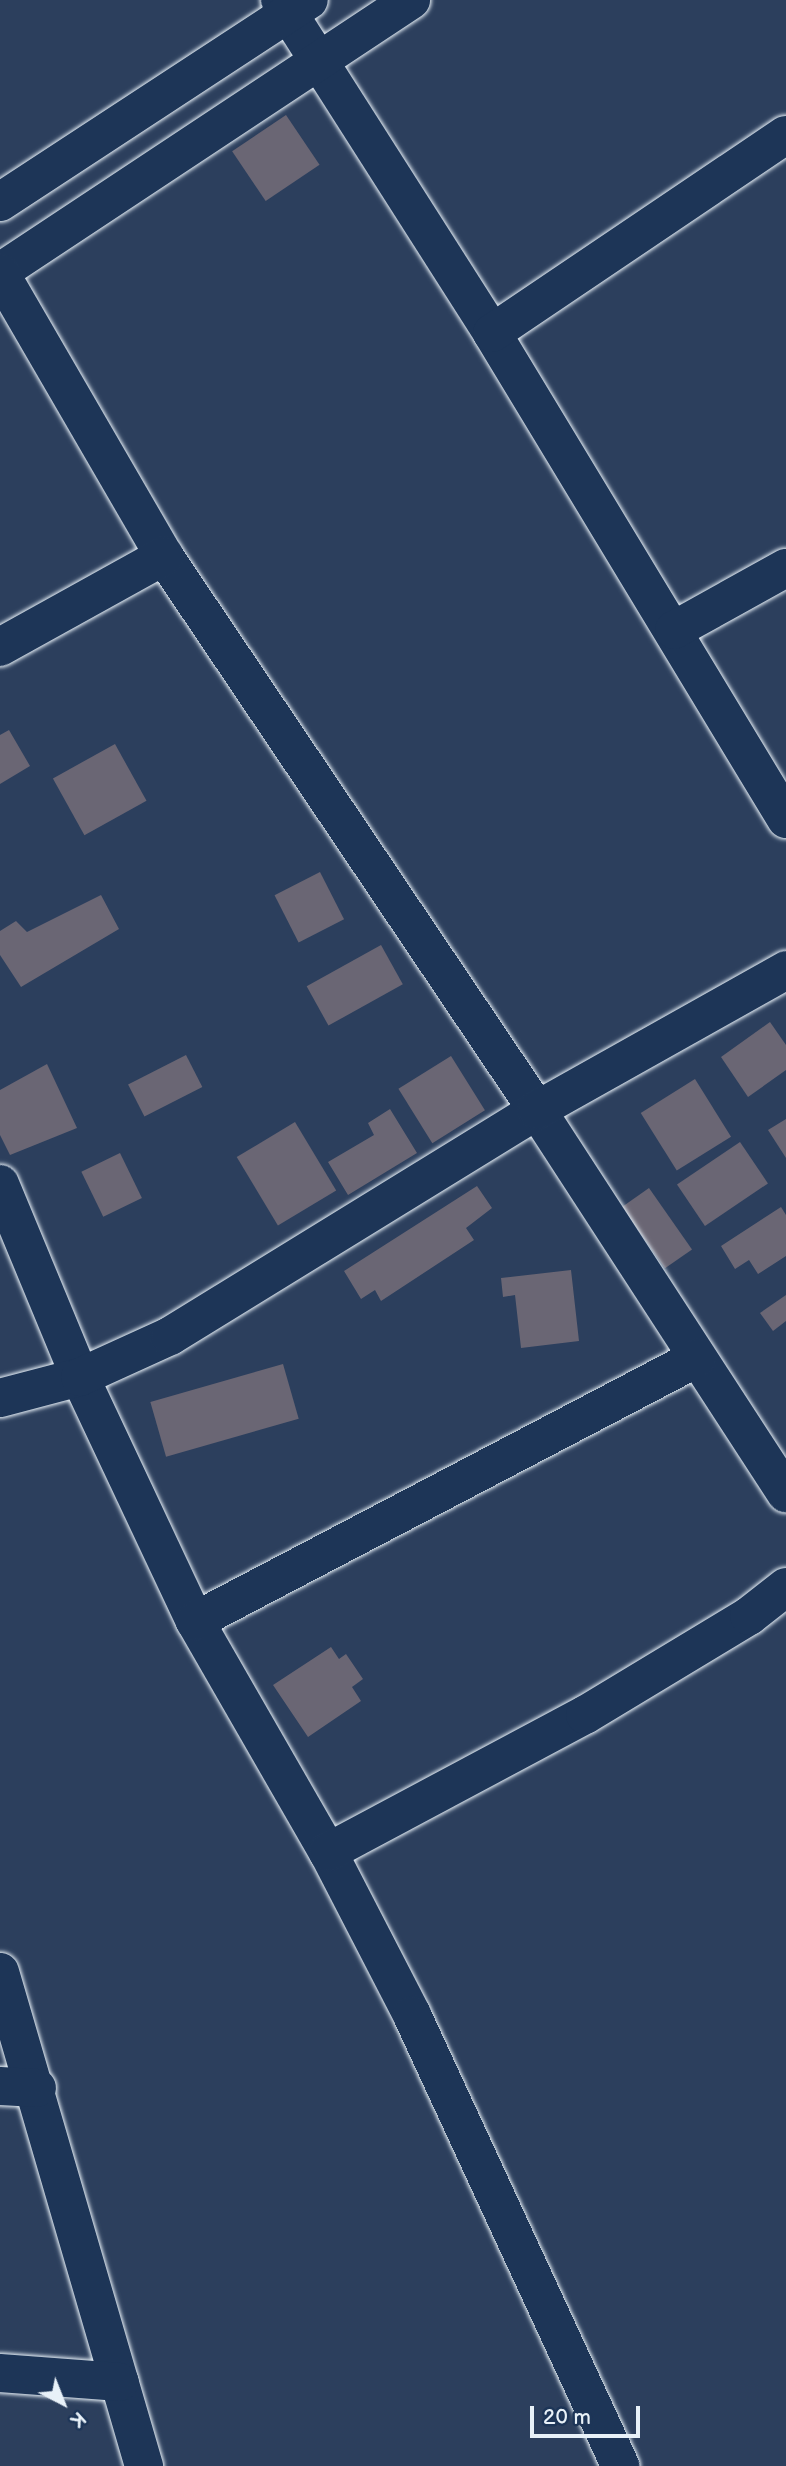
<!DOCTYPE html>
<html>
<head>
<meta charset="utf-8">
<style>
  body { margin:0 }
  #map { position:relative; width:786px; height:2466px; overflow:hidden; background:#2c3f5d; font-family:"Balsamiq Sans",sans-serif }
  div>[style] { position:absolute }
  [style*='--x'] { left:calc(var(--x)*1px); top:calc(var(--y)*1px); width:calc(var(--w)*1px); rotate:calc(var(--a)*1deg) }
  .building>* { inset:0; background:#6a6674; transform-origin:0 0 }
  .roads { filter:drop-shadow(0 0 2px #e8f1f8) drop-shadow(0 0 2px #e8f1f8) }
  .minor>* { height:38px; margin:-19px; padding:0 19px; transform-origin:19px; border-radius:19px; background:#1d3557 }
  span { translate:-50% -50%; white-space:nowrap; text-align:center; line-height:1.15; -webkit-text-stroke:5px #1d3557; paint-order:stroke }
  .north { position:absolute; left:28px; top:2368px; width:70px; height:70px; -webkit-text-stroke:5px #1d3557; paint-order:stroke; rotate:138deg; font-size:19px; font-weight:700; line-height:28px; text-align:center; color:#e8f1f8 }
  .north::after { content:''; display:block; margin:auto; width:24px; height:32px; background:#e8f1f8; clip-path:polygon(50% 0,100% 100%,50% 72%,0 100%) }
  .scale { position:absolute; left:530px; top:2406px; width:110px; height:32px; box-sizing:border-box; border:4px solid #e8f1f8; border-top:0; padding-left:9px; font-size:21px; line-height:24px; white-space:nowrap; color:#e8f1f8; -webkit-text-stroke:5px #1d3557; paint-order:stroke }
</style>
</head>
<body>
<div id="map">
  <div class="building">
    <i style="left:286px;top:115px;width:60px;height:65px;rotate:56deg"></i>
    <i style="clip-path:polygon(9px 730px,30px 766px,0 784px,0 735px)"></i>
    <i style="left:115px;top:744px;width:65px;height:71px;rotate:61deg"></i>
    <i style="left:320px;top:872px;width:53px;height:51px;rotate:63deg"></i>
    <i style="clip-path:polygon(101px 895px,119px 929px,21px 987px,0 955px,0 931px,16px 921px,27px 932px)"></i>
    <i style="left:381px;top:945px;width:45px;height:85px;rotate:61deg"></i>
    <i style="clip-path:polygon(770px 1022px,786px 1045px,786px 1070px,748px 1097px,721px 1057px)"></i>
    <i style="left:186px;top:1055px;width:36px;height:65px;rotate:63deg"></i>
    <i style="left:451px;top:1056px;width:64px;height:62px;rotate:58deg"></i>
    <i style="clip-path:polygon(47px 1064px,77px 1128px,10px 1155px,0 1135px,0 1090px)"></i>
    <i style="left:695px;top:1079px;width:68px;height:64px;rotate:58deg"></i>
    <i style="clip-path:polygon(390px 1109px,417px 1153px,348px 1195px,328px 1162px,374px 1135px,368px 1123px)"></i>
    <i style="clip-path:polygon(786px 1119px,786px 1158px,768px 1130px)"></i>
    <i style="left:295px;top:1122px;width:80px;height:68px;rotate:59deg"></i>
    <i style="left:740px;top:1142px;width:50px;height:76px;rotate:56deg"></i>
    <i style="left:120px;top:1153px;width:50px;height:43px;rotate:64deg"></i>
    <i style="clip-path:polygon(477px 1186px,492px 1208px,466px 1228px,474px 1240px,381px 1301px,375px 1290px,361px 1299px,344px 1271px)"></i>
    <i style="left:649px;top:1188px;width:75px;height:33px;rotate:55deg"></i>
    <i style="clip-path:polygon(781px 1207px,786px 1215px,786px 1256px,758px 1274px,749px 1260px,735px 1269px,721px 1246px)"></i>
    <i style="clip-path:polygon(571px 1270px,579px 1341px,521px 1348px,515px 1295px,503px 1297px,501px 1278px)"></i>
    <i style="clip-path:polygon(786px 1295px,786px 1321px,773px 1331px,760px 1313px)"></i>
    <i style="left:283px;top:1364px;width:57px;height:138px;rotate:74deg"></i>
    <i style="clip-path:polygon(331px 1647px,339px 1659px,346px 1654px,363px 1679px,352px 1687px,361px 1701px,308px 1737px,273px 1685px)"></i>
  </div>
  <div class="roads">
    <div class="minor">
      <i style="--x:280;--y:0;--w:395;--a:57.5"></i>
      <i style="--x:492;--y:333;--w:568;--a:58.83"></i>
      <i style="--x:0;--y:202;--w:369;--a:-33.2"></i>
      <i style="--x:0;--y:272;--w:493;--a:-33.5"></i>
      <i style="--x:0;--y:273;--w:327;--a:59.9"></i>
      <i style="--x:164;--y:556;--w:668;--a:56.05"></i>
      <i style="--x:537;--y:1110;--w:457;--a:57"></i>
      <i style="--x:492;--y:333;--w:354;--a:-34"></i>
      <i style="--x:674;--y:630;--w:128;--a:-29"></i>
      <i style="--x:0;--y:647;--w:188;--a:-29"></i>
      <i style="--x:0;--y:1184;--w:209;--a:67.5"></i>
      <i style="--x:80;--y:1377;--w:270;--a:64.8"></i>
      <i style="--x:195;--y:1621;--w:267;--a:60.1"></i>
      <i style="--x:328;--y:1852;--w:183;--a:62.7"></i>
      <i style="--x:412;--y:2015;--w:497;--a:65.2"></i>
      <i style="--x:0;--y:1398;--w:83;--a:-14.7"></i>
      <i style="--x:80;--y:1377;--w:99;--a:-24.5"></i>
      <i style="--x:170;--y:1336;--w:431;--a:-31.6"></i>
      <i style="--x:537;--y:1110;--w:286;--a:-29.3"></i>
      <i style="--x:195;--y:1621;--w:567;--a:-27.65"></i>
      <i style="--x:328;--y:1852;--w:291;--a:-28.1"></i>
      <i style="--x:585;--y:1715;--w:192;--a:-31.1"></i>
      <i style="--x:749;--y:1616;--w:47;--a:-38.1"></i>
      <i style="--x:0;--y:1972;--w:515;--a:73.75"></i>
      <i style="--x:0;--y:2086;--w:37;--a:3"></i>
      <i style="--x:0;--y:2373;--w:120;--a:4.3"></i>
    </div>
  </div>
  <div class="north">K</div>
  <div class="scale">20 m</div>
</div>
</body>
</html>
